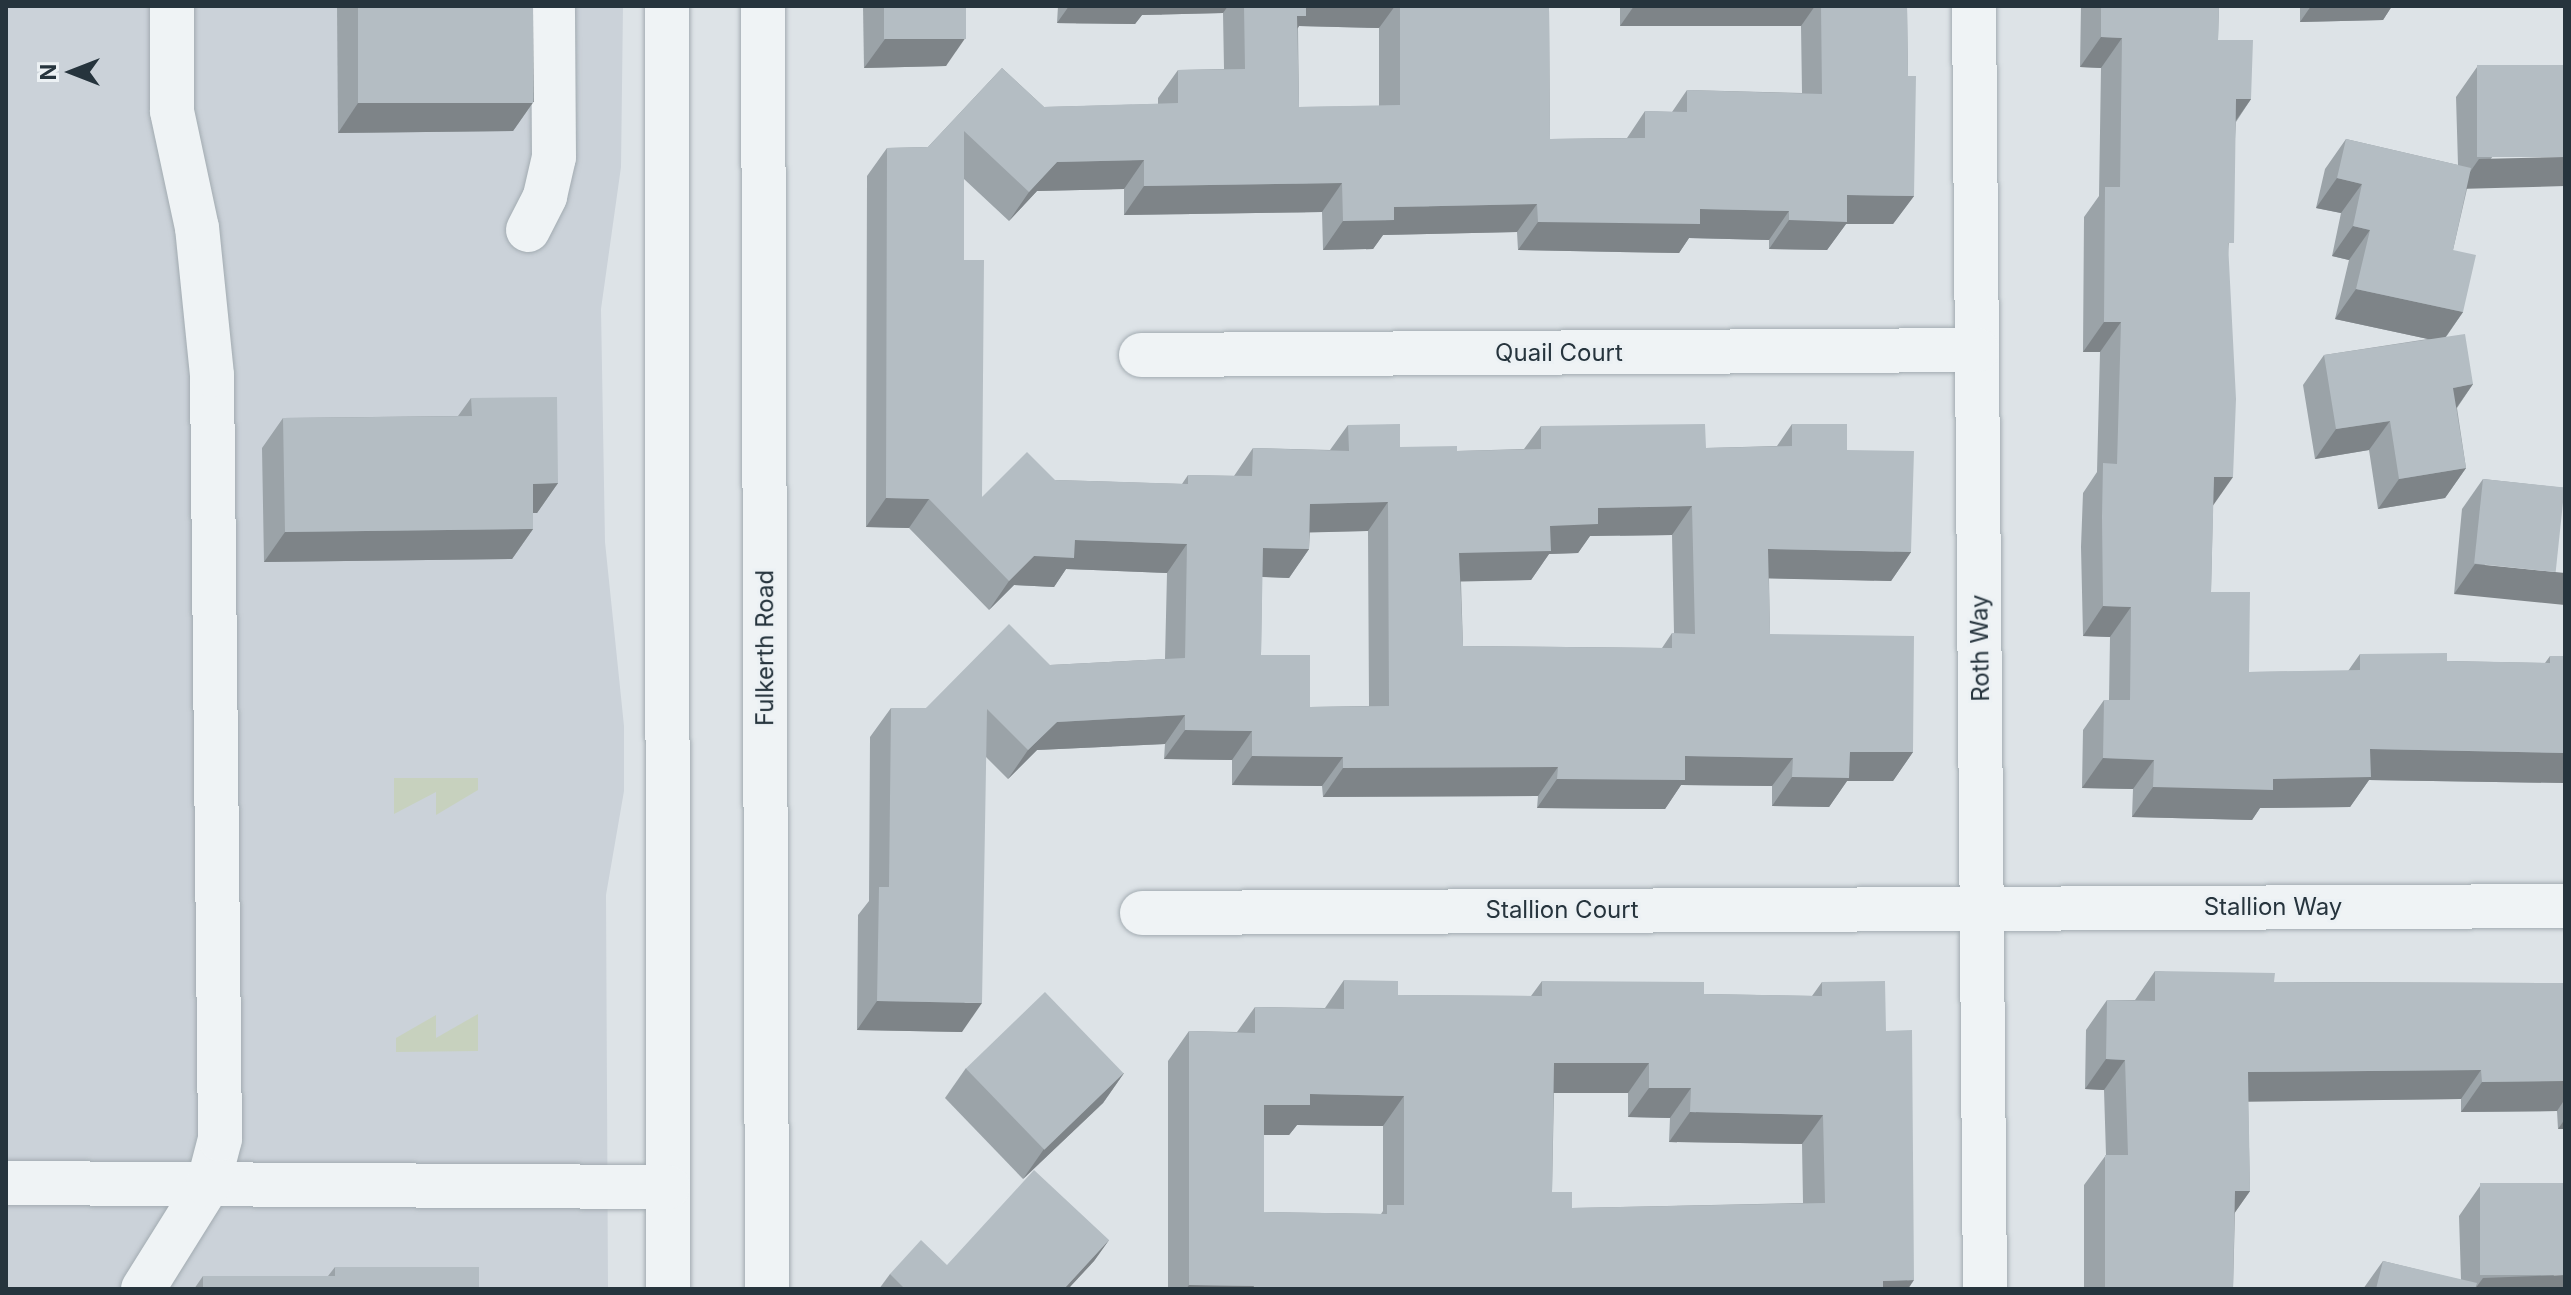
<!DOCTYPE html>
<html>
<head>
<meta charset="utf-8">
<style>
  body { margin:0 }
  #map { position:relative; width:2571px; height:1295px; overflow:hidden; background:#dde3e7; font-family:Inter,sans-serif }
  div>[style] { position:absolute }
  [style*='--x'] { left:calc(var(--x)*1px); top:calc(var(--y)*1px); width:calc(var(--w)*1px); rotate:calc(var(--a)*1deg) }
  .built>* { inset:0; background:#cbd2d9 }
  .green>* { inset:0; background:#c7d1be }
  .roads { filter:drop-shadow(0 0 2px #a2abb1) drop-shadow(0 0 2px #a2abb1) }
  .minor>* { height:44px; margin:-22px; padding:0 22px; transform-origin:22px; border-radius:22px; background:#eff3f5 }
  .wall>* { inset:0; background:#9ba3a8 }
  .shaded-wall>* { inset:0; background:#7e8488 }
  .building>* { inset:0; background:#b4bdc3; transform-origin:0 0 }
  span { translate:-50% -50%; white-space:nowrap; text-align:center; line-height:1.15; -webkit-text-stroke:6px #ecf1f4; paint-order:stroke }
  .street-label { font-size:24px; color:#26343d }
  .frame { position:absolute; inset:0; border:8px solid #26343d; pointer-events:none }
  .north { position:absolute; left:32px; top:32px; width:80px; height:80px; -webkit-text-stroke:6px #ecf1f4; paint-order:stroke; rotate:270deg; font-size:22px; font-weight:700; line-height:32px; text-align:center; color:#26343d }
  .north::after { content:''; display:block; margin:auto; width:28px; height:36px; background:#26343d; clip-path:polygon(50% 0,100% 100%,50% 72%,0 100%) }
</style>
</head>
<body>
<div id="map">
  <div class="built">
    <i style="clip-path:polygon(6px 6px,623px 6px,621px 167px,601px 309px,605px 542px,624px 726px,624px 791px,606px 895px,608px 1289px,6px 1289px)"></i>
  </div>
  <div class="green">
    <i style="clip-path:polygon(394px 778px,478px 778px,478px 790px,436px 815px,436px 792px,394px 814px)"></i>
    <i style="clip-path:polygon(478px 1014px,478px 1051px,396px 1052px,396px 1038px,436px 1015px,436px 1038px)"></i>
  </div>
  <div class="roads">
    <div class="minor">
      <i style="--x:667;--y:6;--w:1283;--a:89.96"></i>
      <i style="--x:763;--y:6;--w:1283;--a:89.82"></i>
      <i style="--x:1974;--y:6;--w:1283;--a:89.51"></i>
      <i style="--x:528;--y:230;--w:38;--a:-63"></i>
      <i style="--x:545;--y:196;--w:40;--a:-77"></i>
      <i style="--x:554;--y:157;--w:151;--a:-90.4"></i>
      <i style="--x:1141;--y:355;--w:836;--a:-0.34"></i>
      <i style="--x:1142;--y:913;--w:1423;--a:-0.28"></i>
      <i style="--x:6;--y:1183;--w:662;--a:0.35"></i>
      <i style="--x:143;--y:1289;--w:123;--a:-58"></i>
      <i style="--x:208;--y:1185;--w:48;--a:-75.4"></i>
      <i style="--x:220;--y:1139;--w:764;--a:-90.6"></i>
      <i style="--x:212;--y:375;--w:148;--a:-95.8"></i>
      <i style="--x:197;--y:228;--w:120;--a:-102.1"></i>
      <i style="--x:172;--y:111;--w:105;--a:-90"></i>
    </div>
  </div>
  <div class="wall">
    <i style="clip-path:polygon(337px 6px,533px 6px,534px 101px,513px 131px,338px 133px)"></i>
    <i style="clip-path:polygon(863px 6px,966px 6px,946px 66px,864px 68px)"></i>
    <i style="clip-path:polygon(evenodd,1058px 6px,1549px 6px,1550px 139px,1627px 138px,1645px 111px,1672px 112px,1687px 90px,1802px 93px,1801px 26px,1620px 26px,1620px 6px,1907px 6px,1908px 76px,1914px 196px,1893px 224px,1846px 224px,1827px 250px,1769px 249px,1769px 240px,1689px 238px,1679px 253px,1518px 250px,1517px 232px,1383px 235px,1373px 249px,1323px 250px,1322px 212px,1124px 215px,1124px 189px,1037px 191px,1009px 221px,964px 179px,964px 260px,982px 497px,1055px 480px,1182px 484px,1188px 475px,1234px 476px,1253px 448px,1330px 450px,1348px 425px,1400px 447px,1457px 451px,1524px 449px,1541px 426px,1706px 448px,1777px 446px,1792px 424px,1847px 450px,1911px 552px,1891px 581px,1769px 578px,1770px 634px,1913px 752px,1893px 781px,1847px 781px,1829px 807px,1772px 806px,1772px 786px,1681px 785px,1665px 809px,1537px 808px,1538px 796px,1323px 797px,1322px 786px,1232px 785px,1232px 760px,1164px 759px,1165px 744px,1037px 750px,1008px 779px,986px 757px,962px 1032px,857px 1030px,858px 915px,869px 901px,870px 737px,891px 708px,926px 708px,1050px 665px,1165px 659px,1167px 573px,1066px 569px,1054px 587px,1014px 585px,989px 610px,909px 528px,866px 527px,867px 176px,887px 148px,928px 147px,1002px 68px,1044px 107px,1158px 104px,1158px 98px,1178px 70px,1224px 69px,1223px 13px,1142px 15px,1135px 24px,1057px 23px,1058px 6px,1299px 26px,1379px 28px,1379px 106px,1299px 107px,1298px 28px,1299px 26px,1058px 6px,1368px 531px,1369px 706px,1310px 707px,1261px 655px,1262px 577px,1289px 578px,1309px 549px,1310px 532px,1368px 531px,1058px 6px,1672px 535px,1674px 633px,1672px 633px,1662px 648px,1463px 646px,1461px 581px,1531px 580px,1549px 554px,1578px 553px,1590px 536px,1672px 535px)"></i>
    <i style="clip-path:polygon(2081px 6px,2219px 6px,2218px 40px,2251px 99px,2236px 122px,2213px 506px,2211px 592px,2249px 672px,2348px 671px,2360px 654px,2447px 661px,2545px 663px,2550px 656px,2565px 656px,2565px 783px,2369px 780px,2350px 807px,2260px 808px,2252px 820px,2132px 817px,2133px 789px,2082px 788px,2083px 730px,2104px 700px,2109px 700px,2110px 637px,2083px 636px,2081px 547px,2083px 493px,2097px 472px,2100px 352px,2083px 352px,2084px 217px,2099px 196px,2101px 68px,2080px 67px)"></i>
    <i style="clip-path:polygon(2300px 6px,2411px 6px,2392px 6px,2383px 20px,2300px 22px)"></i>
    <i style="clip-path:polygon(2565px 65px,2467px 189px,2453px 250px,2463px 312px,2446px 337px,2473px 384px,2457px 408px,2466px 468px,2445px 498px,2378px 509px,2369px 450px,2315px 459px,2303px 385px,2324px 355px,2428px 339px,2335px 319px,2349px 260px,2332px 256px,2341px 213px,2316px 208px,2325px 169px,2346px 139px,2458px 165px,2456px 97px,2477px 67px)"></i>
    <i style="clip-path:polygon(471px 398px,558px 483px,537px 513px,533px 513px,533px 529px,512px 559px,264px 562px,262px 448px,283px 418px,458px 416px)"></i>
    <i style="clip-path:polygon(2483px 479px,2565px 488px,2454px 594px,2462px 509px)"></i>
    <i style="clip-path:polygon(2155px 971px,2274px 982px,2565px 983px,2565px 1129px,2558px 1129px,2557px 1111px,2461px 1112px,2461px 1099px,2248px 1101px,2250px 1191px,2235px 1212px,2233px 1289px,2084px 1289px,2084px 1185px,2106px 1155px,2104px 1090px,2085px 1089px,2086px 1030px,2107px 1000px,2135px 1000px)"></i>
    <i style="clip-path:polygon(evenodd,1344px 980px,1398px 995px,1531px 996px,1542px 981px,1704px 994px,1812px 996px,1822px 982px,1886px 1031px,1908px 1289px,1168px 1289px,1168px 1061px,1189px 1031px,1237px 1032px,1255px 1007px,1325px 1008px,1344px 980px,1554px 1093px,1628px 1093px,1628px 1117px,1670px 1118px,1669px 1142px,1802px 1144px,1803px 1203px,1572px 1208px,1552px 1192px,1554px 1093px,1344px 980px,1297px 1125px,1383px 1126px,1383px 1211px,1381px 1214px,1264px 1212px,1264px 1135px,1289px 1135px,1297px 1125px)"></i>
    <i style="clip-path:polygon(966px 1068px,1124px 1073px,1103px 1103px,1023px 1179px,945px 1098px)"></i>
    <i style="clip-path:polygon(2480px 1186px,2565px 1289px,2363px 1289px,2383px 1261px,2461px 1280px,2459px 1216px)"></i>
    <i style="clip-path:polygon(1109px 1240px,1094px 1261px,1068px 1289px,879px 1289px,890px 1274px)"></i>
    <i style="clip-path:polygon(335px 1267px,479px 1289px,194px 1289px,203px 1276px,328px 1276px)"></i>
  </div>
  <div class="shaded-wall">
    <i style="clip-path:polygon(1069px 6px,1228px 6px,1223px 13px,1142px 15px,1135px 24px,1057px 23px)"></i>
    <i style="clip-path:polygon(1299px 6px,1395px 6px,1379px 28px,1299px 26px,1286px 45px)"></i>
    <i style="clip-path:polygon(1634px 6px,1815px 6px,1801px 26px,1620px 26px)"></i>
    <i style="clip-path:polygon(2311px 6px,2411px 6px,2392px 6px,2383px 20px,2300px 22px)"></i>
    <i style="clip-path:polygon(966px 37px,946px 66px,864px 68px,885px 39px)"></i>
    <i style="clip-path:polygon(2101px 37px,2122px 38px,2101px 68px,2080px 67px)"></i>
    <i style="clip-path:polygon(2236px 99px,2251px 99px,2230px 129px)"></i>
    <i style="clip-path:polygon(534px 101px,513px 131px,338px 133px,358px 103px)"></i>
    <i style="clip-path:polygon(2565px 157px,2565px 186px,2458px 189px,2479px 159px)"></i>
    <i style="clip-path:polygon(1144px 160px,1124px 189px,1037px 191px,1009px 221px,1029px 192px,1057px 162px)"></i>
    <i style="clip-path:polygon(2337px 178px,2362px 184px,2341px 213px,2316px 208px)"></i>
    <i style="clip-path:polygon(1342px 183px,1322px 212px,1124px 215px,1144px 186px)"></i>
    <i style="clip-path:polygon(1847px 195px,1914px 196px,1893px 224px,1846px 224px,1827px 250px,1769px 249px,1789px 220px)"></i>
    <i style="clip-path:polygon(1537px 204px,1517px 232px,1383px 235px,1373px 249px,1323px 250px,1343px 221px,1394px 207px)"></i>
    <i style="clip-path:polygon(1700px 209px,1789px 211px,1769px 240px,1689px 238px,1679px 253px,1518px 250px,1538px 222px)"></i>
    <i style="clip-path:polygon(2353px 226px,2370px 230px,2349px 260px,2332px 256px)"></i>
    <i style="clip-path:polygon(2356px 289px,2463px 312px,2442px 342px,2335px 319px)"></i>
    <i style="clip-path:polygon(2104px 322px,2121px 322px,2100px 352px,2083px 352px)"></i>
    <i style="clip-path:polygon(2473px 384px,2452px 414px,2453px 388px)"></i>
    <i style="clip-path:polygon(2390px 421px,2369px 450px,2315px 459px,2336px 429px)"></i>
    <i style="clip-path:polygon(2466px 468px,2445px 498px,2378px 509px,2399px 479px)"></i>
    <i style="clip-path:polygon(2214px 477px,2233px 477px,2212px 507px)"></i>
    <i style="clip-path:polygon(558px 483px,537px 513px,512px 513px,533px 484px)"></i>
    <i style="clip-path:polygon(886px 498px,929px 499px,909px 528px,866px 527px)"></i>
    <i style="clip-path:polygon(1388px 502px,1368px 531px,1290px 533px,1310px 504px)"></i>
    <i style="clip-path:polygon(1692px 506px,1672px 535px,1590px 536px,1578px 553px,1549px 554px,1531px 580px,1439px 582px,1459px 553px,1550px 526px,1598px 508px)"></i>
    <i style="clip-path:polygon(533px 529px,512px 559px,264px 562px,285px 532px)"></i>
    <i style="clip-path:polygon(1075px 540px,1187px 544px,1167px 573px,1066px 569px,1054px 587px,1014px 585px,989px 610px,1009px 581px,1034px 556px)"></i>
    <i style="clip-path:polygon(1263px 548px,1309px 549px,1289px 578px,1243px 576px)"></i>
    <i style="clip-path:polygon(1768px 549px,1911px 552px,1891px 581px,1748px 578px)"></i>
    <i style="clip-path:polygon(2475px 564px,2565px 573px,2565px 605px,2454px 594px)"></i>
    <i style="clip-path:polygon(2103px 606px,2131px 607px,2110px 637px,2083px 636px)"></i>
    <i style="clip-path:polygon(1185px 715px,1165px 744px,1037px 750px,1008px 779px,1028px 750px,1057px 722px)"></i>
    <i style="clip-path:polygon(1185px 730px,1252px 731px,1232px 760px,1164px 759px)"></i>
    <i style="clip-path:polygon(2370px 749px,2565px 753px,2565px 783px,2369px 780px,2350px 807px,2260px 808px,2252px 820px,2132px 817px,2153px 787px,2273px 779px)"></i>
    <i style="clip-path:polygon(1850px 752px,1913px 752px,1893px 781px,1847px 781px,1829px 807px,1772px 806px,1792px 777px)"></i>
    <i style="clip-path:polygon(1252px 756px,1343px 757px,1322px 786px,1232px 785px)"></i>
    <i style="clip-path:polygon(1685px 756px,1793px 758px,1772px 786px,1681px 785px,1665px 809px,1537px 808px,1557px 779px)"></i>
    <i style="clip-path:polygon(2103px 758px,2154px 760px,2133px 789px,2082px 788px)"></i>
    <i style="clip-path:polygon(1558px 767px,1538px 796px,1323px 797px,1343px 768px)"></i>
    <i style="clip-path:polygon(877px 1001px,982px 1003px,962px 1032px,857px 1030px)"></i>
    <i style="clip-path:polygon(2106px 1059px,2125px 1060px,2104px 1090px,2085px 1089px)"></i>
    <i style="clip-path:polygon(1554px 1063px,1649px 1063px,1628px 1093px,1533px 1093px)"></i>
    <i style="clip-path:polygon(2481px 1070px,2461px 1099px,2227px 1102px,2248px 1072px)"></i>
    <i style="clip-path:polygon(1124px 1073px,1103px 1103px,1023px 1179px,1044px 1149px)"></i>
    <i style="clip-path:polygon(2565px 1081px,2565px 1099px,2557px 1111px,2461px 1112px,2482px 1082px)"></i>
    <i style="clip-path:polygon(1649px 1088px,1691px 1088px,1670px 1118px,1628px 1117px)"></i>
    <i style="clip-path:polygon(1310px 1094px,1404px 1096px,1383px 1126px,1297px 1125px,1289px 1135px,1243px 1135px,1264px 1105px)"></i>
    <i style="clip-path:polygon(1690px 1112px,1823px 1115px,1802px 1144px,1669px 1142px)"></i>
    <i style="clip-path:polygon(2565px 1119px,2565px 1129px,2558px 1129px)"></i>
    <i style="clip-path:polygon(2235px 1191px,2250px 1191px,2229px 1221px)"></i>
    <i style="clip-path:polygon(1109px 1240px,1094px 1261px,1068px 1289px,1064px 1289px)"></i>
    <i style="clip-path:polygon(2565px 1275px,2565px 1289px,2475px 1289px,2483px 1278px)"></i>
    <i style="clip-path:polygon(1914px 1280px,1908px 1289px,1877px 1289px,1883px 1281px)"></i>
    <i style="clip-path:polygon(1189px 1285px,1254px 1286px,1252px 1289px,1186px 1289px)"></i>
  </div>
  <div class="building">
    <i style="left:358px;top:6px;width:175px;height:97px"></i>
    <i style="left:884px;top:6px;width:82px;height:33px"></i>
    <i style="clip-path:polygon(evenodd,1244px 6px,1306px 6px,1306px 16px,1297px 16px,1299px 107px,1400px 105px,1400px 6px,1549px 6px,1550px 139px,1645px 138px,1645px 111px,1687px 112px,1687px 90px,1822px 94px,1821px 6px,1907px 6px,1908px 76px,1916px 76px,1914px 196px,1847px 195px,1847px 222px,1789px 220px,1789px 211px,1700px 209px,1700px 224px,1538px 222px,1537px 204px,1394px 207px,1394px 220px,1343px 221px,1342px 183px,1144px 186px,1144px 160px,1057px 162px,1029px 192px,964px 131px,964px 260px,984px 260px,982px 497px,1027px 452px,1055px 480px,1188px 484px,1188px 475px,1252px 476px,1253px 448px,1349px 451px,1348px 425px,1400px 424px,1400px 447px,1457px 446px,1457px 451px,1541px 449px,1541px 426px,1705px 424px,1706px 448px,1792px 446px,1792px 424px,1847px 424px,1847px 450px,1914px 451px,1911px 552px,1768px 549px,1770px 634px,1914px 636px,1913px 752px,1850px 752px,1849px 778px,1792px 777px,1793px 758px,1685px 756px,1685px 780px,1557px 779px,1558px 767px,1343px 768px,1343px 757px,1252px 756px,1252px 731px,1185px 730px,1185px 715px,1057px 722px,1028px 750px,987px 709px,982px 1003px,877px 1001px,879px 887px,889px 887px,891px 708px,926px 708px,1009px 624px,1050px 665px,1185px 658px,1187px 544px,1075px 540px,1074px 558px,1034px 556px,1009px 581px,929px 499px,886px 498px,887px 148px,928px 147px,1002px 68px,1044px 107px,1178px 103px,1178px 70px,1245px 69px,1244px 6px,1388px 502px,1389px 706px,1310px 707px,1310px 655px,1261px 655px,1263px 548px,1309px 549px,1310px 504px,1388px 502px,1244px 6px,1692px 506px,1695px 634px,1672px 633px,1672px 648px,1463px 646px,1459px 553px,1551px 551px,1550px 526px,1598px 524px,1598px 508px,1692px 506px)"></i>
    <i style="clip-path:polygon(2101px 6px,2219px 6px,2218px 40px,2253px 40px,2251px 99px,2236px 99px,2234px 243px,2228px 243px,2236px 399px,2233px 477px,2214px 477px,2211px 592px,2250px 592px,2249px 672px,2360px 670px,2360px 654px,2447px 653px,2447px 661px,2550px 663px,2550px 656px,2565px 656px,2565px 753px,2370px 749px,2371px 777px,2273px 779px,2273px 790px,2153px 787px,2154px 760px,2103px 758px,2104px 700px,2130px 700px,2131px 607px,2103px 606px,2102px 517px,2103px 463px,2117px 464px,2121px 322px,2104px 322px,2105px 187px,2120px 187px,2122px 38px,2101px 37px)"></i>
    <i style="left:2565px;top:65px;width:92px;height:88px;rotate:90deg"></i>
    <i style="clip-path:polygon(2346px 139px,2471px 168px,2453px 250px,2476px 255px,2463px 312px,2356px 289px,2370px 230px,2353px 226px,2362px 184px,2337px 178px)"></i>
    <i style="clip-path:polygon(2465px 334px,2473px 384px,2453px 388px,2466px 468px,2399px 479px,2390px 421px,2336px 429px,2324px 355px)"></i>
    <i style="clip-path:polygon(557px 397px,558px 483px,533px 484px,533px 529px,285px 532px,283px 418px,472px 416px,471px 398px)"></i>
    <i style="left:2483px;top:479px;width:82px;height:85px;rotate:6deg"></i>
    <i style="clip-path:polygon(2155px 971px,2275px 973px,2274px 982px,2565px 983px,2565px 1081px,2482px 1082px,2481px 1070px,2248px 1072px,2250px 1191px,2235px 1191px,2233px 1289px,2122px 1289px,2105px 1288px,2105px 1155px,2128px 1155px,2125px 1060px,2106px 1059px,2107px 1000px,2155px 1001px)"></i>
    <i style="clip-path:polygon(evenodd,1344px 980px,1398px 981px,1398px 995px,1542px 996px,1542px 981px,1704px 982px,1704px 994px,1822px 996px,1822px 982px,1885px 981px,1886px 1031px,1912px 1030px,1914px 1280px,1883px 1281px,1883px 1289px,1254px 1289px,1254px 1286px,1189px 1285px,1189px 1031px,1255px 1033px,1255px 1007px,1344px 1009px,1344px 980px,1554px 1063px,1649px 1063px,1649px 1088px,1691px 1088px,1690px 1112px,1823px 1115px,1825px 1203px,1572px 1208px,1572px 1192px,1552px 1192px,1554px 1063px,1344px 980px,1310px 1094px,1404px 1096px,1404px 1205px,1387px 1205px,1387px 1214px,1264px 1212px,1264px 1105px,1310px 1105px,1310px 1094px)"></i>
    <i style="left:1045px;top:992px;width:113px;height:110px;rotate:46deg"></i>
    <i style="clip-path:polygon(1034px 1170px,1109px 1240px,1064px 1289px,903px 1289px,904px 1288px,890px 1274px,921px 1240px,947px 1265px)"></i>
    <i style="left:2565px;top:1183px;width:92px;height:85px;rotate:90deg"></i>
    <i style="clip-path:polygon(2383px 1261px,2477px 1283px,2475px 1289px,2376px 1289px)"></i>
    <i style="clip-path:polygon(335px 1267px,479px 1267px,479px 1289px,203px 1289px,203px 1276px,335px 1276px)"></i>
  </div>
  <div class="street-label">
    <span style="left:1559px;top:353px">Quail Court</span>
    <span style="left:765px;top:648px;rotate:-90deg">Fulkerth Road</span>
    <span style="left:1980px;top:648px;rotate:-91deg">Roth Way</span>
    <span style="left:2273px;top:907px">Stallion Way</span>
    <span style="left:1562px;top:910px">Stallion Court</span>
  </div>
  <div class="frame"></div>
  <div class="north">N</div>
</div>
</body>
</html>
